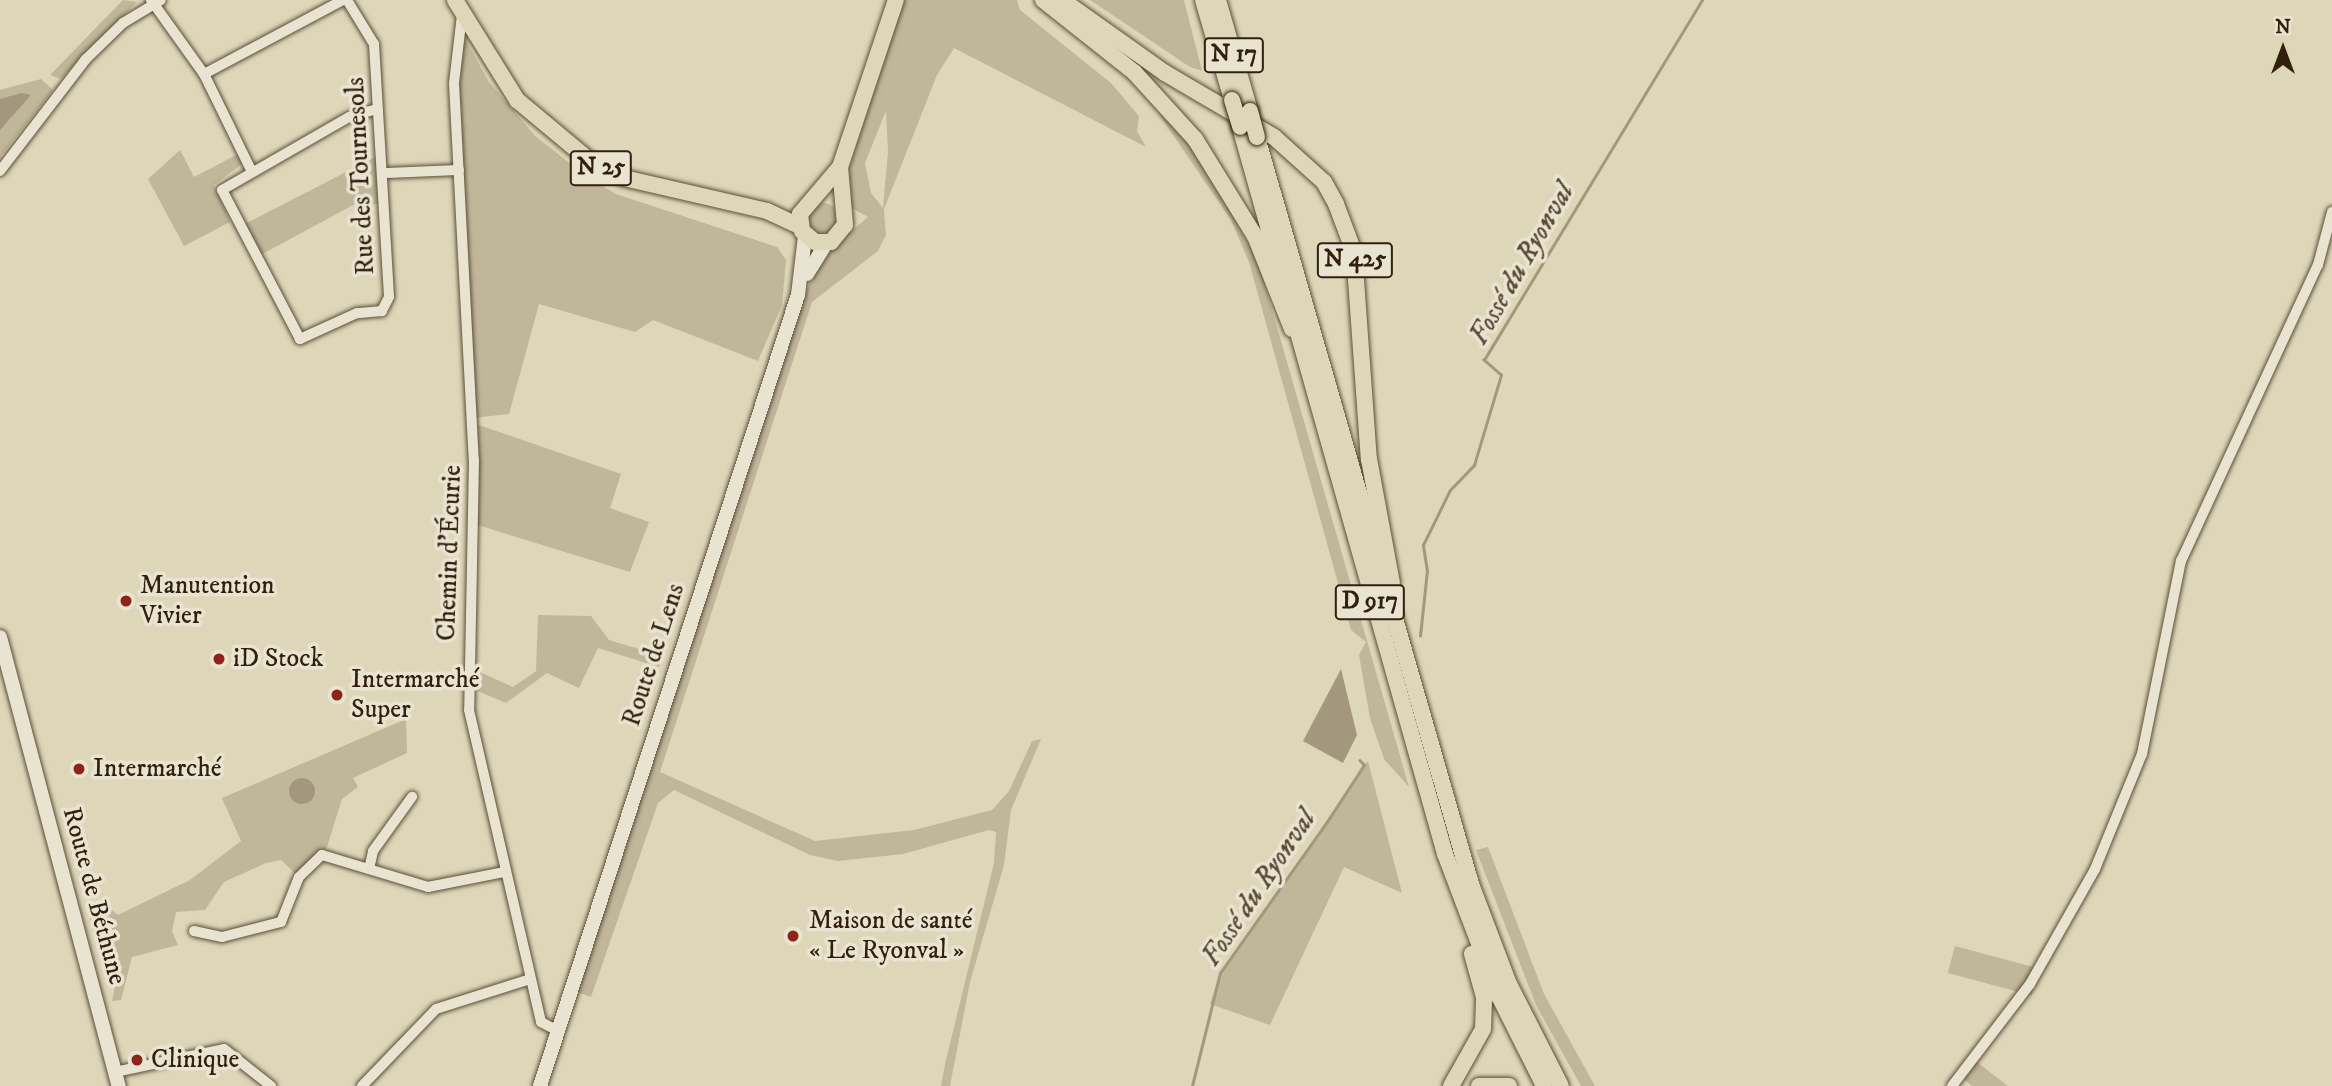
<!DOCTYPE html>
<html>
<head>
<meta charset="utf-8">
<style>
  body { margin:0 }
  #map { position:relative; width:2332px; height:1086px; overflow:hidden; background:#ddd6b8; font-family:"IM FELL DW Pica",serif }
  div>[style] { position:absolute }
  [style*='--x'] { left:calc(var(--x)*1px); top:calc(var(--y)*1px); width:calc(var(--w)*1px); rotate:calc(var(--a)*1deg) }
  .green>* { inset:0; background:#c0b79b; transform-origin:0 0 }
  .round { border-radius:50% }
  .water>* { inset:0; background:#a3987e }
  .stream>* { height:2.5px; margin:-1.25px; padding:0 1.25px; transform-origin:1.25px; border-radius:1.25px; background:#a3987e }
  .roads { filter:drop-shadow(0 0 2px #5c4e37) drop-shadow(0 0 2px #5c4e37) }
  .minor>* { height:10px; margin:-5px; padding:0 5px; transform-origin:5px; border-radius:5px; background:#e9e4d1 }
  .secondary>* { height:14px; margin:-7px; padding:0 7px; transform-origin:7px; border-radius:7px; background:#e9e4d1 }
  .primary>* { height:16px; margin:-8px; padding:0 8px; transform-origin:8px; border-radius:8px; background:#ddd6b8 }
  .trunk>* { height:16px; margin:-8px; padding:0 8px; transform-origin:8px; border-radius:8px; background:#ddd6b8 }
  .bridges { filter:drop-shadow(0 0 2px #31200c) drop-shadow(0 0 2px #31200c) }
  .trunk-bridge>* { height:16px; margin:-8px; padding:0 8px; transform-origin:8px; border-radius:8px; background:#ddd6b8 }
  .dots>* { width:19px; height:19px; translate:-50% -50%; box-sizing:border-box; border:4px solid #e9e4d1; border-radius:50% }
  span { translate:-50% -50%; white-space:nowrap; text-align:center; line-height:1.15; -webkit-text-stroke:7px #e9e4d1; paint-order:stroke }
  .shield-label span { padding:2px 5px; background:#e9e4d1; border:2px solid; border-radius:5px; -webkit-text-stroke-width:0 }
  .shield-label { font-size:24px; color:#31200c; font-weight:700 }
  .street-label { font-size:26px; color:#31200c }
  .poi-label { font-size:26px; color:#31200c }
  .left { translate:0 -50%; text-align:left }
  .water-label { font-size:28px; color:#594a34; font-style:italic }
  .north { position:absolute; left:2248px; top:14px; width:70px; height:70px; -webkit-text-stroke:5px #e9e4d1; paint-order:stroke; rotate:0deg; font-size:19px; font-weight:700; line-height:28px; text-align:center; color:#31200c }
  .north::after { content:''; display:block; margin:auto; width:24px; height:32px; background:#31200c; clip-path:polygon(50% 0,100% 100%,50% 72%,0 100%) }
</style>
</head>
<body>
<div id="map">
  <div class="green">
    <i style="clip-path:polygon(123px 0,137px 2px,61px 79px,50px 75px)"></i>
    <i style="clip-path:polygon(evenodd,903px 0,1017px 0,1020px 10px,1111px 83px,1139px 116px,1137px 131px,1146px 147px,954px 48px,937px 75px,884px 209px,886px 235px,878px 251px,812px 302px,660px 772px,815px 841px,914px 830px,992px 810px,1009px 791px,1032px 741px,1041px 739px,1011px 810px,1004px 865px,970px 982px,950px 1086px,941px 1086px,945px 1064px,994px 863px,996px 832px,989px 830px,903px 854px,838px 861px,810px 855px,674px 790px,658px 803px,591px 997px,577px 992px,803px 299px,823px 255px,868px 217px,848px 206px,844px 184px,903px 0,886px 111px,888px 151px,883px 208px,871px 193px,865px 163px,886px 111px)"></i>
    <i style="clip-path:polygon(1090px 0,1184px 0,1202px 71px,1190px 67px)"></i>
    <i style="clip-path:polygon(466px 41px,489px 82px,535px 136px,589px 178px,616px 194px,777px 247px,786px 260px,782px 305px,758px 361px,653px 320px,635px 332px,539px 304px,509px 414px,473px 418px,454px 83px,459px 46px)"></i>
    <i style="clip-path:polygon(41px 79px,53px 90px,0 157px,0 90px)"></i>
    <i style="clip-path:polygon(1158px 113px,1194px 147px,1258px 261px,1409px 787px,1384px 759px,1370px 718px,1359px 655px,1366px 642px,1351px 630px,1249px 262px,1231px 220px)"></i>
    <i style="clip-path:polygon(180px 150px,194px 177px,238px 154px,242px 164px,214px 185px,230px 222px,184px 246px,148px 179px)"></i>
    <i style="clip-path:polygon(385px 152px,387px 204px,355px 204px,255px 258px,239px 227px)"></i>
    <i class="round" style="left:808px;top:203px;width:30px;height:30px"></i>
    <i style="clip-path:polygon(473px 423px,621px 474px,610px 508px,649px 522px,630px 572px,471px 523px)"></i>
    <i style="clip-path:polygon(538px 615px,591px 616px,609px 640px,662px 656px,659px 667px,598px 648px,579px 688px,547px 673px,506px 703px,475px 690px,473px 669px,513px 687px,536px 671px)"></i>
    <i style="clip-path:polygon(406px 719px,407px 753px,353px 778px,358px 787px,342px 799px,327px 847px,299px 877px,281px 860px,266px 863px,224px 882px,205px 910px,176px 912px,172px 931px,178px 945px,132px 957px,121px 1000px,112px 1001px,118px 972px,103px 967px,89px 914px,108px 907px,118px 915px,190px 880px,241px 841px,222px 798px)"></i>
    <i style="clip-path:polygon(1368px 761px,1402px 893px,1344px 867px,1270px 1025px,1210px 1004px,1220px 973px)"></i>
    <i style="clip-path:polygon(1488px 847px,1544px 994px,1595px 1086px,1581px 1086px,1536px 1005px,1476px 850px)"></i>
    <i style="left:1955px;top:946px;width:87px;height:28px;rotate:15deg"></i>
    <i style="clip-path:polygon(1973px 1059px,2008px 1086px,1972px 1086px,1960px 1076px)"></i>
  </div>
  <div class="water">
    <i style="clip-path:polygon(21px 93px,31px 95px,0 130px,0 99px)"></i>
    <i style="clip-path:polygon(1341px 669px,1357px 735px,1343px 763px,1303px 741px)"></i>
    <i class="round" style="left:289px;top:778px;width:26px;height:26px"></i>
  </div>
  <div class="stream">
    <i style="--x:1420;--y:636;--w:65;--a:-83.9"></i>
    <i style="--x:1427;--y:571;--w:26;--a:-99"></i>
    <i style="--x:1423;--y:545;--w:61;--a:-63.9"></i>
    <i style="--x:1450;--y:490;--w:35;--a:-46"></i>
    <i style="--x:1474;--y:465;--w:94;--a:-73.3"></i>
    <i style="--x:1501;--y:375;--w:23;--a:-139"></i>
    <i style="--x:1484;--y:360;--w:421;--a:-58.8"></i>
    <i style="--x:1192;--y:1086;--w:116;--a:-76.1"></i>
    <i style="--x:1220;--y:973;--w:185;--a:-54.7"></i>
    <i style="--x:1327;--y:822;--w:68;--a:-57"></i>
    <i style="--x:1364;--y:765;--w:6;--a:-135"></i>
  </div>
  <div class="roads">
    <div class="minor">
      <i style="--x:151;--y:0;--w:91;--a:54.4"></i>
      <i style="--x:204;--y:74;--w:107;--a:63.9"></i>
      <i style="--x:347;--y:0;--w:52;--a:58.5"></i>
      <i style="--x:374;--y:44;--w:253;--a:86.6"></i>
      <i style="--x:389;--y:297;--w:16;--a:117"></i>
      <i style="--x:382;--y:311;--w:25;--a:175"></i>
      <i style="--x:357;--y:313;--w:63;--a:155.5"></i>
      <i style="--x:300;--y:339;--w:168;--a:-117.6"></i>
      <i style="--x:222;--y:190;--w:146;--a:-29.9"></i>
      <i style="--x:349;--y:117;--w:29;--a:-16"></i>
      <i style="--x:462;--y:15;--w:68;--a:96.7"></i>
      <i style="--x:454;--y:83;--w:378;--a:87"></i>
      <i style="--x:474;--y:460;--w:250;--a:91.1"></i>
      <i style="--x:469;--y:710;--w:320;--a:77"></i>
      <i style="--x:541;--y:1022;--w:19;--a:28"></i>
      <i style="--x:204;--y:74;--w:157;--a:-28"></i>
      <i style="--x:0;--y:171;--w:141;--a:-52.5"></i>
      <i style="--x:86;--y:59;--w:52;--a:-44.2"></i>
      <i style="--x:123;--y:23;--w:44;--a:-31.2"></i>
      <i style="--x:386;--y:173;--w:73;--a:-2.4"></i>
      <i style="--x:369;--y:869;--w:18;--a:-77"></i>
      <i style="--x:373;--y:851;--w:67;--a:-54.2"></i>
      <i style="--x:194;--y:931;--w:29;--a:12"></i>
      <i style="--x:222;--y:937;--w:61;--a:-14.3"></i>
      <i style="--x:281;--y:922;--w:48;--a:-68.2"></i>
      <i style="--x:299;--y:877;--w:32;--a:-44"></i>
      <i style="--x:322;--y:855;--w:111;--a:16.8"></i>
      <i style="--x:428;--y:887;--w:77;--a:-11.2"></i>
      <i style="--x:115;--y:1072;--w:111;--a:-11.9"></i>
      <i style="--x:224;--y:1049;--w:60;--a:38.2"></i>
      <i style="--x:362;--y:1086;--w:107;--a:-46.1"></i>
      <i style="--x:436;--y:1009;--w:99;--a:-17.7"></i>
      <i style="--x:1952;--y:1086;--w:128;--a:-52.6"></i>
      <i style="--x:2030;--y:984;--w:132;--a:-60.5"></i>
      <i style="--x:2095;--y:869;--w:124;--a:-67.8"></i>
      <i style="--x:2142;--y:754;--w:197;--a:-78.6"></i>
      <i style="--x:2181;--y:561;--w:326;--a:-65.2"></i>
      <i style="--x:2318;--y:265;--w:55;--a:-75.2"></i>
    </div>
    <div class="secondary">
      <i style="--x:807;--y:274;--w:36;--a:-58"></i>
      <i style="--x:0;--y:637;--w:465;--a:75.2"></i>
      <i style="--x:540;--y:1086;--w:832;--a:-71.94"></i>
      <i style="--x:798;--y:295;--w:59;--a:-83.2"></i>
    </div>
    <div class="primary">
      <i style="--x:455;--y:0;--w:118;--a:58.2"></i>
      <i style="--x:517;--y:100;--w:102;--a:39.8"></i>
      <i style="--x:595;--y:165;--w:32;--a:24"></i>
      <i style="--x:624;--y:178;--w:147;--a:13"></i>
      <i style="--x:767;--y:211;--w:35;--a:25"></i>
      <i style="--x:1043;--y:0;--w:116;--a:38.4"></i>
      <i style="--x:1134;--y:72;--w:91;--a:47.7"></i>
      <i style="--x:1195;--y:139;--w:114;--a:58.3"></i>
      <i style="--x:1255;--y:236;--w:100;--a:68.3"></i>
      <i style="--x:1062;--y:0;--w:126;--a:35.3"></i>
      <i style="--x:1165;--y:73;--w:126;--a:30.4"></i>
      <i style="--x:1274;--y:137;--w:67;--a:42"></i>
      <i style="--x:1324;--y:182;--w:25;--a:61"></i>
      <i style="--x:1336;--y:204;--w:51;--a:69.4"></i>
      <i style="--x:1354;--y:252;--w:208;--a:85.9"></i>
      <i style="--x:1369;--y:459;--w:126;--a:79.5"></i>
      <i style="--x:840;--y:167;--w:62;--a:130.4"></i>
      <i style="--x:800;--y:214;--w:17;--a:83"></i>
      <i style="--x:802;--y:231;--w:17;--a:40"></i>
      <i style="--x:815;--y:242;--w:16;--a:0"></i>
      <i style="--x:831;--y:242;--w:22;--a:-51"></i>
      <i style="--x:845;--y:225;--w:58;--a:-94.9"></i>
      <i style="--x:840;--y:167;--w:176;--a:-71.5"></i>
    </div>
    <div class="trunk">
      <i style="--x:1203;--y:0;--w:104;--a:73.8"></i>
      <i style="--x:1218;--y:0;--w:116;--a:73.9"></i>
      <i style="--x:1240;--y:127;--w:755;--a:74.25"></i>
      <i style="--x:1445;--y:854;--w:152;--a:69.2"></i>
      <i style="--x:1499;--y:996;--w:101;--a:63.4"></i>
      <i style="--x:1257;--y:137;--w:777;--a:74.01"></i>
      <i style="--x:1471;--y:884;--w:107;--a:69.2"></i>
      <i style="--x:1509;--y:984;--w:114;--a:63"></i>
      <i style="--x:1451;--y:1086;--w:65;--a:-60.7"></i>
      <i style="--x:1483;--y:1029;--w:32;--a:-88"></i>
      <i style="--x:1484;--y:997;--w:45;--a:-105.6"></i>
      <i style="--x:1479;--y:1086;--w:30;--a:0"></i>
    </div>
  </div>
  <div class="bridges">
    <div class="trunk-bridge">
      <i style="--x:1232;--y:100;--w:28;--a:73"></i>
      <i style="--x:1250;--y:111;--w:27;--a:75"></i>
    </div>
  </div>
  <div class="dots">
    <i style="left:126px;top:601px;background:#8f2418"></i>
    <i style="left:219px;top:659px;background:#8f2418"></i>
    <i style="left:337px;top:695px;background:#8f2418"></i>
    <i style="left:79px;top:769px;background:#8f2418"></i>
    <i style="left:793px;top:936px;background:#8f2418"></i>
    <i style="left:137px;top:1060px;background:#8f2418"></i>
  </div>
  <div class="shield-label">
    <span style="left:1234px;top:55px">N 17</span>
    <span style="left:601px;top:168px">N 25</span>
    <span style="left:1355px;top:260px">N 425</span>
    <span style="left:1370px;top:602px">D 917</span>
  </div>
  <div class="street-label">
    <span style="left:361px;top:176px;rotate:-93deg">Rue des Tournesols</span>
    <span style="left:450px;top:553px;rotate:-88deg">Chemin d'Écurie</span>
    <span style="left:654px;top:655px;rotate:-72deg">Route de Lens</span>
    <span style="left:94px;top:896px;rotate:75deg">Route de Béthune</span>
  </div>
  <div class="poi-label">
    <span class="left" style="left:140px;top:601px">Manutention<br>Vivier</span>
    <span class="left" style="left:233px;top:659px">iD Stock</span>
    <span class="left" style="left:351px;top:695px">Intermarché<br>Super</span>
    <span class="left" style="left:93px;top:769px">Intermarché</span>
    <span class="left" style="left:809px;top:936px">Maison de santé<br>« Le Ryonval »</span>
    <span class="left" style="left:151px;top:1060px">Clinique</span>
  </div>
  <div class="water-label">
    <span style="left:1522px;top:264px;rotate:-60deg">Fossé du Ryonval</span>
    <span style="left:1259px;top:888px;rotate:-56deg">Fossé du Ryonval</span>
  </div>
  <div class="north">N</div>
</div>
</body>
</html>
